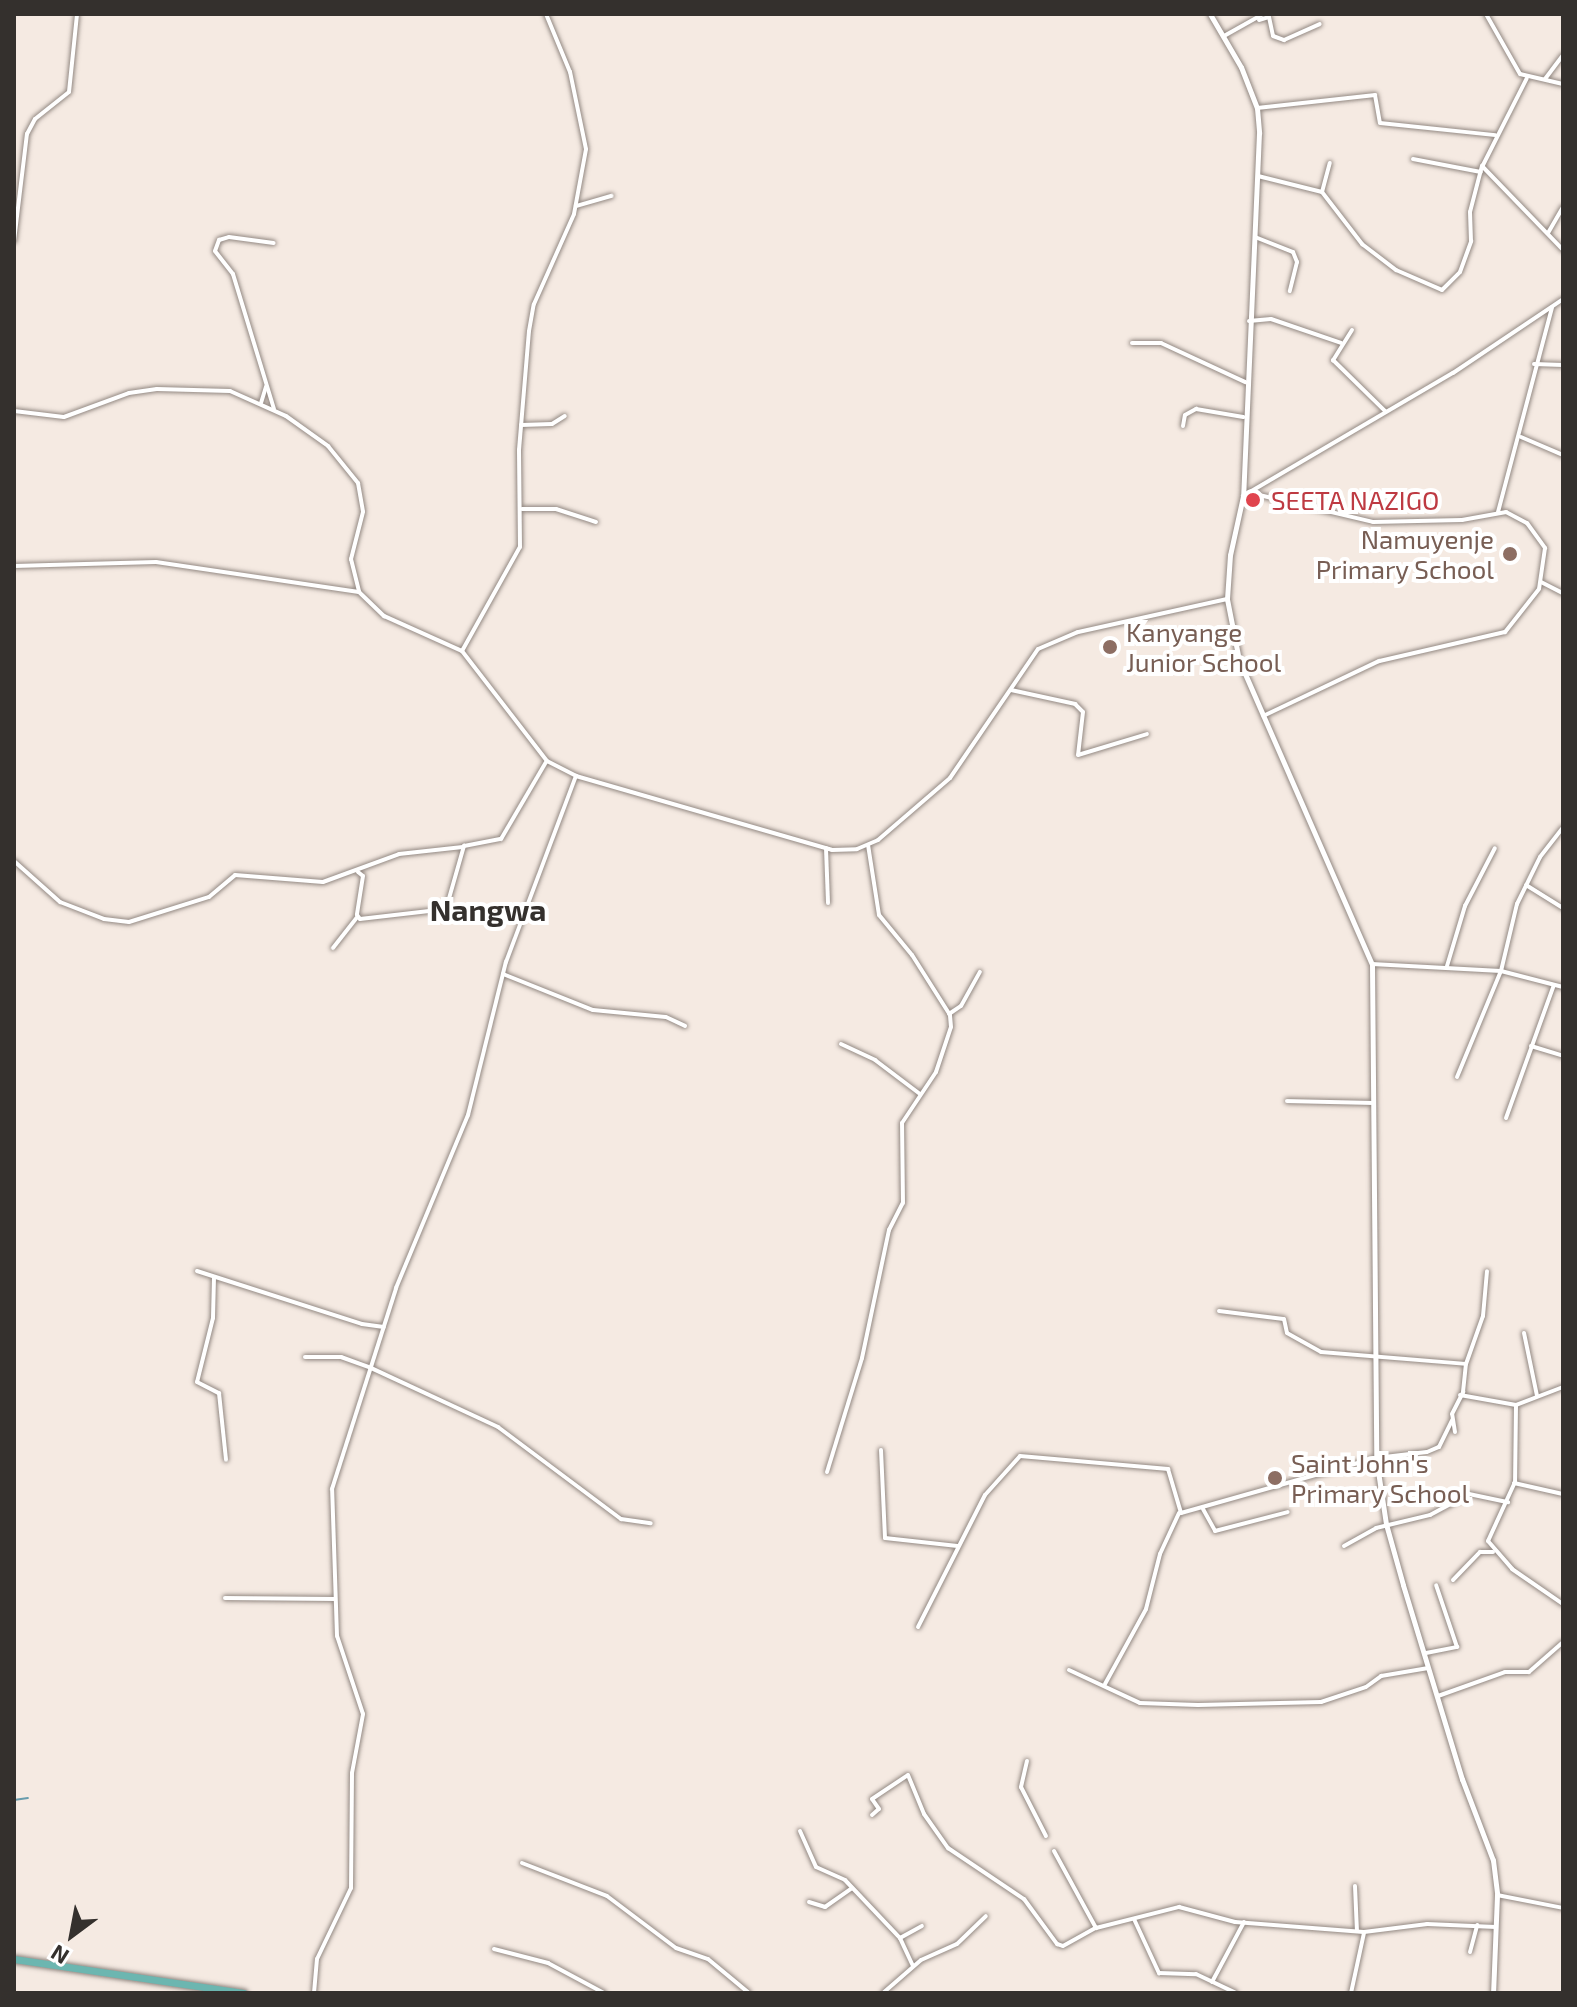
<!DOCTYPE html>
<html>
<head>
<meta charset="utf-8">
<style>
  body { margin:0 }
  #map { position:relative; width:1577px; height:2007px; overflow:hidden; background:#f5eae2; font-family:"Exo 2",sans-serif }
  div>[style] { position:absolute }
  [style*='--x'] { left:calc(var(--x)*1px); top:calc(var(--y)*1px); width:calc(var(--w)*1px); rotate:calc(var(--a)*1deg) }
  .stream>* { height:2px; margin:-1px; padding:0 1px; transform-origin:1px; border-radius:1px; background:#689cad }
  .roads { filter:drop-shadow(0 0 2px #928882) drop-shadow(0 0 2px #928882) }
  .minor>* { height:4px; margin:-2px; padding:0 2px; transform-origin:2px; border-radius:2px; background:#fff }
  .tertiary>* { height:5px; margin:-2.5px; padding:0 2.5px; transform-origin:2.5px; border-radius:2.5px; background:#fff }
  .trunk>* { height:7px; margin:-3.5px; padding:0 3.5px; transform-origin:3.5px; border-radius:3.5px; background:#6cb6b0 }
  .dots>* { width:22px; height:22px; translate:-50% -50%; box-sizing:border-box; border:4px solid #fff; border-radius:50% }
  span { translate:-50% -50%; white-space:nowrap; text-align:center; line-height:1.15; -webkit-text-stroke:8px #fff; paint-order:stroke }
  .health-label { font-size:26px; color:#be3a42 }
  .left { translate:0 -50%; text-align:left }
  .education-label { font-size:26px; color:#785e54 }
  .right { translate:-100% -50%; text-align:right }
  .quarter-label { font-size:30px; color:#34302d; font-weight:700 }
  .frame { position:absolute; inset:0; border:16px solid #34302d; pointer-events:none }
  .north { position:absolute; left:32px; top:1895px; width:80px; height:80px; -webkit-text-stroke:6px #fff; paint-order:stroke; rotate:212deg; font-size:22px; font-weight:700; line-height:32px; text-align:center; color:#34302d }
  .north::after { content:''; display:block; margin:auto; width:28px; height:36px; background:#34302d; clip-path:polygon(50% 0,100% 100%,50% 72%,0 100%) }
</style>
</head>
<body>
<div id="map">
  <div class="stream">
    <i style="--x:14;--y:1800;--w:14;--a:-8"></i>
  </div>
  <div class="roads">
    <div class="minor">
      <i style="--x:1486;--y:14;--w:69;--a:60.5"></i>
      <i style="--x:1520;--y:74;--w:44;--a:13.1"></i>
      <i style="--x:1259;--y:20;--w:10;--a:-17"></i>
      <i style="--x:1269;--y:17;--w:19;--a:78"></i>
      <i style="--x:1273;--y:36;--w:12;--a:20"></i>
      <i style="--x:1284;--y:40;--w:39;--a:-24"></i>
      <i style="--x:1224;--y:36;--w:45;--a:-29.4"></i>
      <i style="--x:1545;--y:79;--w:30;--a:-53"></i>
      <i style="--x:1257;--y:108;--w:119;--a:-6.3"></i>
      <i style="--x:1375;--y:95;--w:28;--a:80"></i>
      <i style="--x:1380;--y:123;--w:116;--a:6"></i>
      <i style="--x:1413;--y:159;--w:69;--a:10.8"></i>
      <i style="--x:1483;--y:165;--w:97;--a:-63.2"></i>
      <i style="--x:1258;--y:176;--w:66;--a:14"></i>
      <i style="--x:1322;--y:192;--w:66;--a:52.4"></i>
      <i style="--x:1362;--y:244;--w:43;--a:37.4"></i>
      <i style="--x:1396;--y:270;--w:50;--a:23.5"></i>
      <i style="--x:1442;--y:290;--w:25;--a:-45"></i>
      <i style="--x:1460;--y:272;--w:33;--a:-70"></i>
      <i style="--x:1471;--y:241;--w:29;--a:-92"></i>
      <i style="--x:1470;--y:212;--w:48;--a:-75.4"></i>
      <i style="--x:1482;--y:166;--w:117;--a:46"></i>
      <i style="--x:1322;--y:192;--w:30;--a:-75"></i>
      <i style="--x:576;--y:206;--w:37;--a:-16"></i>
      <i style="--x:1548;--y:233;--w:30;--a:-60"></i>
      <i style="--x:1255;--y:237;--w:41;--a:21.5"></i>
      <i style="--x:1293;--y:252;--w:11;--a:68"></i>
      <i style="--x:1297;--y:262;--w:30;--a:104"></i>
      <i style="--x:14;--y:241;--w:108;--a:-83.1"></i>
      <i style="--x:27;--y:134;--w:17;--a:-62"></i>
      <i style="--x:35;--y:119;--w:43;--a:-38.5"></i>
      <i style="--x:69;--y:92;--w:78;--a:-84.1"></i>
      <i style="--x:1249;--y:321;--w:22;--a:-5"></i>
      <i style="--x:1271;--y:319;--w:74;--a:18.9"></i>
      <i style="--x:1352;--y:330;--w:36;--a:122"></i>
      <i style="--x:1333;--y:360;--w:73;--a:44.4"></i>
      <i style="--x:1132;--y:343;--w:29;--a:0"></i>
      <i style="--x:1161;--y:343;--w:93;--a:24.9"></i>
      <i style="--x:1534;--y:364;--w:29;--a:2"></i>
      <i style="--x:261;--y:403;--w:17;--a:-73"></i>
      <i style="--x:274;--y:409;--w:141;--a:-106.9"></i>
      <i style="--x:233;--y:274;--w:29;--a:-128"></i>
      <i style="--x:215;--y:251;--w:12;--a:-70"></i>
      <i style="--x:219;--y:240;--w:10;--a:-17"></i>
      <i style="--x:229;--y:237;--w:45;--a:7.6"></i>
      <i style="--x:14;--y:411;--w:50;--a:6.8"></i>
      <i style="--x:64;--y:417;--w:69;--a:-20.3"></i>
      <i style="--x:129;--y:393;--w:28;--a:-8"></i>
      <i style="--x:157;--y:389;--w:73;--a:1.6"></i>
      <i style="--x:230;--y:391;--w:61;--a:24.1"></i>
      <i style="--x:286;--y:416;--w:52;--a:35.5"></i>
      <i style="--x:328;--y:446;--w:48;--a:51"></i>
      <i style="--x:358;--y:483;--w:29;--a:80"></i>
      <i style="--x:363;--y:512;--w:49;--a:104.3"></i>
      <i style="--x:351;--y:559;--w:34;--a:76"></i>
      <i style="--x:359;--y:592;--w:35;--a:44"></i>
      <i style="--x:384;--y:616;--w:85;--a:24.2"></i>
      <i style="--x:462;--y:651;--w:139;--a:52.3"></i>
      <i style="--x:547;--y:761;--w:33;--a:27"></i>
      <i style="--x:576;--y:776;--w:266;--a:16.1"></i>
      <i style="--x:832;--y:850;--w:25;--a:-2"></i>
      <i style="--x:857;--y:849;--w:23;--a:-23"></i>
      <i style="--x:878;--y:840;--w:95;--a:-40.7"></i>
      <i style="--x:950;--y:778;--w:156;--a:-55.7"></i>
      <i style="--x:1038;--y:649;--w:43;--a:-23"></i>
      <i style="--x:1078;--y:632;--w:153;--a:-12.5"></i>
      <i style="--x:521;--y:425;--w:31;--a:-2"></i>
      <i style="--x:552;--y:424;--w:15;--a:-32"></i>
      <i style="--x:1183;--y:426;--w:11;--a:-80"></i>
      <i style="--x:1185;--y:415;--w:13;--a:-29"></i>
      <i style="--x:1196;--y:409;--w:48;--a:9.7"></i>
      <i style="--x:1521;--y:437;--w:46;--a:23.2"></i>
      <i style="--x:1255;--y:494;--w:121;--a:13.3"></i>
      <i style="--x:1373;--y:522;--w:89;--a:-1.3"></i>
      <i style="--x:1462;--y:520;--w:45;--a:-10.3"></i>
      <i style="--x:1506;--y:512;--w:24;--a:28"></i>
      <i style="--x:1527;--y:523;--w:31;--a:54"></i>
      <i style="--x:1545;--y:548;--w:41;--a:98.3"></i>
      <i style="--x:1539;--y:589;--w:55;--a:128.3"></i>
      <i style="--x:1505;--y:632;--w:129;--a:167"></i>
      <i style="--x:1379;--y:661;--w:128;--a:154.6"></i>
      <i style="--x:1243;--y:496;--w:243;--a:-30.4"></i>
      <i style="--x:1453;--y:373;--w:133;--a:-33.9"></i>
      <i style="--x:522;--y:509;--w:34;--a:0"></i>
      <i style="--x:556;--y:509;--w:42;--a:18"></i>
      <i style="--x:1498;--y:512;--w:212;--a:-75.2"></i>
      <i style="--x:14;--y:566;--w:142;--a:-1.6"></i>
      <i style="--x:156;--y:562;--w:205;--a:8.4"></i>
      <i style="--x:1541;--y:582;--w:25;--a:27"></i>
      <i style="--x:462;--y:651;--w:119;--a:-60.9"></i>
      <i style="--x:520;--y:547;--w:97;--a:-90.6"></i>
      <i style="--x:519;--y:450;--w:119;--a:-85.2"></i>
      <i style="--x:529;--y:331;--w:27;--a:-80"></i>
      <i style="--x:534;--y:304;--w:98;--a:-66"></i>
      <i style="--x:574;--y:214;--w:66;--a:-79.5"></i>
      <i style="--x:586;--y:149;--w:79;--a:-101.7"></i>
      <i style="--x:570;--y:72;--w:63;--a:-112.5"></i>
      <i style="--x:1011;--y:690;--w:66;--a:12.3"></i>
      <i style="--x:1075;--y:704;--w:11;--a:45"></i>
      <i style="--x:1083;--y:712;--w:43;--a:96.6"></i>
      <i style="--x:1078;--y:755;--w:72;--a:-16.9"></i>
      <i style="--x:826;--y:848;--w:55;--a:87.9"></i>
      <i style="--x:14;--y:861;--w:62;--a:41.7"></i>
      <i style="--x:60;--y:902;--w:47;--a:21.1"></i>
      <i style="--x:104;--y:919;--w:25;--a:7"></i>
      <i style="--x:129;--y:922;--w:84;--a:-17.4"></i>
      <i style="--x:209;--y:897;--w:34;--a:-40"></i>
      <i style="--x:235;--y:875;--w:88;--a:4.5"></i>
      <i style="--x:323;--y:882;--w:81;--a:-20.2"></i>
      <i style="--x:399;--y:854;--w:64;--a:-6.2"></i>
      <i style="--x:358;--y:872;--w:6;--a:39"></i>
      <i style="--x:363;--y:876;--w:39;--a:99"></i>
      <i style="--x:357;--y:915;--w:5;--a:53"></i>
      <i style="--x:360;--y:919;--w:87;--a:-6.6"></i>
      <i style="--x:446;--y:909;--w:66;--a:-74.1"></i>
      <i style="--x:464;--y:846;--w:38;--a:-11"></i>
      <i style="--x:501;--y:839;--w:89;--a:-59.7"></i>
      <i style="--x:1526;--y:885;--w:44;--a:31.9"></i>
      <i style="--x:333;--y:948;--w:39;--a:-52"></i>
      <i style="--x:1372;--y:964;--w:129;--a:3.1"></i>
      <i style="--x:1501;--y:971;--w:64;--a:14.5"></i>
      <i style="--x:1447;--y:966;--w:63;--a:-73.3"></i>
      <i style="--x:1465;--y:906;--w:65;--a:-62.7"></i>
      <i style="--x:503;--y:974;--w:97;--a:21.8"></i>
      <i style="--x:593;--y:1010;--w:73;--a:5.5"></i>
      <i style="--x:666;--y:1017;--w:21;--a:25"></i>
      <i style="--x:949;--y:1014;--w:14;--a:-34"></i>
      <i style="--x:961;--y:1006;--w:39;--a:-61"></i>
      <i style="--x:841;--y:1044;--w:38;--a:25"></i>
      <i style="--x:875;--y:1060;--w:56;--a:37.1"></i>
      <i style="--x:1531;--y:1046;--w:34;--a:17"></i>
      <i style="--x:1457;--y:1077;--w:115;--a:-67.5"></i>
      <i style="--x:1501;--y:971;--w:69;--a:-76.6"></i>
      <i style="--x:1517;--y:904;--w:52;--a:-63.9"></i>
      <i style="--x:1540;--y:857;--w:37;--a:-52"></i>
      <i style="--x:1287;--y:1101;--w:85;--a:1.3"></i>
      <i style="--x:1506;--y:1118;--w:141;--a:-70.2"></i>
      <i style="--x:197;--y:1271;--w:173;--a:17.8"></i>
      <i style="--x:362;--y:1324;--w:22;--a:8"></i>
      <i style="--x:214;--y:1277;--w:41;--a:91.4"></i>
      <i style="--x:213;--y:1318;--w:66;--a:104"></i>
      <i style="--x:197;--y:1382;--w:25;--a:27"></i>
      <i style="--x:219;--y:1393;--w:67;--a:84"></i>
      <i style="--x:1219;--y:1311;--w:65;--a:7"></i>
      <i style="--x:1284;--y:1319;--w:14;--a:78"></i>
      <i style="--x:1287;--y:1333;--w:39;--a:29"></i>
      <i style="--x:1321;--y:1352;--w:145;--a:4.7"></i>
      <i style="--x:1466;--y:1364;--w:51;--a:-70.5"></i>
      <i style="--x:1483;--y:1316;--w:45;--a:-84.9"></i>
      <i style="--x:1524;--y:1333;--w:64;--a:78.3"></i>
      <i style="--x:305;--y:1357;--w:36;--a:0"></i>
      <i style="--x:341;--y:1357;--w:32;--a:20"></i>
      <i style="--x:371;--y:1368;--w:140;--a:24.9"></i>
      <i style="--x:498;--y:1427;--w:154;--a:36.8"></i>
      <i style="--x:621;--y:1519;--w:30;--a:8"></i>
      <i style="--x:1563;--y:1387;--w:50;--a:159"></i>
      <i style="--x:1516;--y:1405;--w:77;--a:90.7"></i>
      <i style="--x:1515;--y:1482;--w:65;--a:114.6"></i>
      <i style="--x:1488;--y:1541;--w:37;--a:49"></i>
      <i style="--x:1512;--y:1569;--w:62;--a:34.5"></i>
      <i style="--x:1460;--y:1395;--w:57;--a:10.1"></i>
      <i style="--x:1455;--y:1432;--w:18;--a:-99"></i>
      <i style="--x:1452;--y:1414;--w:25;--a:-63"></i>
      <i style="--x:1463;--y:1392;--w:28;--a:-84"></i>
      <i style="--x:881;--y:1450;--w:88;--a:87.4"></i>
      <i style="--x:885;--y:1538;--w:73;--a:6.3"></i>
      <i style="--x:827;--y:1472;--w:119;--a:-72.9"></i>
      <i style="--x:862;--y:1358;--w:131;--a:-78.1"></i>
      <i style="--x:889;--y:1230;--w:30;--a:-63"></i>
      <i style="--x:903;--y:1203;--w:80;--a:-90.7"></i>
      <i style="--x:902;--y:1123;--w:61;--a:-56.3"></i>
      <i style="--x:936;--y:1072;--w:47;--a:-71.6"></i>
      <i style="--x:951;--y:1027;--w:12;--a:-95"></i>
      <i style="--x:950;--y:1015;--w:71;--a:-122.3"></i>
      <i style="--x:912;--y:955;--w:52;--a:-129.5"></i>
      <i style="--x:879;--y:915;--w:71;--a:-98.9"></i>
      <i style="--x:1514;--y:1483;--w:50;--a:12.7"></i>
      <i style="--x:1203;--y:1509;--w:25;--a:61"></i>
      <i style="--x:1215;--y:1531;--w:75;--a:-14.6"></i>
      <i style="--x:1344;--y:1546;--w:37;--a:-29"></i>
      <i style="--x:1376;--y:1528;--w:56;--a:-13.5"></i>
      <i style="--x:1430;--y:1515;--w:44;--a:-28.3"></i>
      <i style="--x:1469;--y:1494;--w:40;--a:12"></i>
      <i style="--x:1453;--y:1580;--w:39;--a:-46"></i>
      <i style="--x:1480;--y:1552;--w:13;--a:0"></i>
      <i style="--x:225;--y:1598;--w:109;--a:0.5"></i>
      <i style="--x:918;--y:1627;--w:148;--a:-63.1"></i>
      <i style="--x:985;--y:1495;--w:52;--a:-48.1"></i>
      <i style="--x:1020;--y:1456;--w:149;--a:5"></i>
      <i style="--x:1168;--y:1469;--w:46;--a:73.5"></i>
      <i style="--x:1181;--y:1513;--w:203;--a:-15.8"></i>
      <i style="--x:1376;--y:1458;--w:51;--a:-6.7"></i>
      <i style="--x:1427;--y:1452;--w:13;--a:-23"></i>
      <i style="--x:1439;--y:1447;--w:30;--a:-64"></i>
      <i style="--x:1426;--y:1653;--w:32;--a:-11"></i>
      <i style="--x:1457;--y:1647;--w:65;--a:-108.7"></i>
      <i style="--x:1069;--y:1670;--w:78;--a:24.9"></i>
      <i style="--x:1140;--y:1703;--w:58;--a:2"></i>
      <i style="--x:1198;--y:1705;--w:123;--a:-1.4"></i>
      <i style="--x:1321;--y:1702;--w:47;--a:-18.4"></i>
      <i style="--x:1366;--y:1687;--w:19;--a:-36"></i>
      <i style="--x:1381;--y:1676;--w:48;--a:-9.7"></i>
      <i style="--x:1105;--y:1684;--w:85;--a:-61.3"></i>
      <i style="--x:1146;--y:1609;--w:57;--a:-75.7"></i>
      <i style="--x:1160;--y:1554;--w:45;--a:-65.1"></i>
      <i style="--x:1438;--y:1696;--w:71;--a:-19.7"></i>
      <i style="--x:1505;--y:1672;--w:24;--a:0"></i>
      <i style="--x:1529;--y:1672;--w:45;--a:-41.4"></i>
      <i style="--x:1027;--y:1761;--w:27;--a:103"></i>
      <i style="--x:1021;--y:1787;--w:55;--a:63"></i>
      <i style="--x:872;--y:1815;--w:9;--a:-41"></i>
      <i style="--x:879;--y:1809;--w:12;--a:-125"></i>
      <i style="--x:872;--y:1799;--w:43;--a:-33.7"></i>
      <i style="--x:908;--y:1775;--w:42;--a:67.7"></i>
      <i style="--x:924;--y:1814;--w:42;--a:54.8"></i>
      <i style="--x:948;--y:1848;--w:92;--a:33.9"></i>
      <i style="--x:1024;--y:1899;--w:56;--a:53.7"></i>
      <i style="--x:1057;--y:1944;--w:6;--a:18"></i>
      <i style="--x:1063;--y:1946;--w:38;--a:-29"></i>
      <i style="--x:800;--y:1831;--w:39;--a:66"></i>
      <i style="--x:816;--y:1867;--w:32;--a:24"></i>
      <i style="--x:845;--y:1880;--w:80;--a:46.5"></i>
      <i style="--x:1054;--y:1851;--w:88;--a:61.4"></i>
      <i style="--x:1096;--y:1928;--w:86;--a:-14.2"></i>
      <i style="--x:1179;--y:1907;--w:58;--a:15"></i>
      <i style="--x:1235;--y:1922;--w:129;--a:4.4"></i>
      <i style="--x:1364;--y:1932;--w:64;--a:-7.2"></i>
      <i style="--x:1427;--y:1924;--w:69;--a:2.5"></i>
      <i style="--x:522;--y:1863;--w:91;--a:21.2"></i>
      <i style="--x:607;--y:1896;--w:86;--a:37"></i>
      <i style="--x:676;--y:1948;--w:34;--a:19"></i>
      <i style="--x:708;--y:1959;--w:53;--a:39.7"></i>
      <i style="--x:1355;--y:1886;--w:45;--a:87.5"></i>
      <i style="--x:1497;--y:1895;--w:67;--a:11.1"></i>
      <i style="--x:809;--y:1902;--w:17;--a:17"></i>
      <i style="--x:825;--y:1907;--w:32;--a:-35"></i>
      <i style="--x:1134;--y:1919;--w:60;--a:65.2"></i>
      <i style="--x:1159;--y:1973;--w:37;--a:2"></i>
      <i style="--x:1196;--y:1974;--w:44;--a:25.4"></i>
      <i style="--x:494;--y:1949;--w:56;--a:14.5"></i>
      <i style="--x:548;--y:1963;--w:64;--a:28.2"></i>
      <i style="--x:1470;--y:1952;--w:28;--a:-75"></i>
      <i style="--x:913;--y:1966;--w:31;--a:-115"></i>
      <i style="--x:900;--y:1938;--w:25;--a:-29"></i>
      <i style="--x:1212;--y:1982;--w:68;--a:-61.9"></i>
      <i style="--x:314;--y:1993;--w:34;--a:-85"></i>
      <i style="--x:317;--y:1959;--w:79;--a:-64.4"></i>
      <i style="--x:351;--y:1888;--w:115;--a:-89.5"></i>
      <i style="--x:352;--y:1773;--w:60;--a:-79.4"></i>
      <i style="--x:363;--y:1714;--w:82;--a:-108.4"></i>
      <i style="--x:337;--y:1636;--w:147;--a:-91.9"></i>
      <i style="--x:332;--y:1489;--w:211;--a:-72.3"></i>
      <i style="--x:396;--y:1288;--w:187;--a:-67.4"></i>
      <i style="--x:468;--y:1115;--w:158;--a:-76.1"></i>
      <i style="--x:506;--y:962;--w:199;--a:-69.4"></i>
      <i style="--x:883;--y:1993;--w:50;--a:-41"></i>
      <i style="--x:921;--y:1960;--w:39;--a:-24"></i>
      <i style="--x:957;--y:1944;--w:40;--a:-44"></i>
      <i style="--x:1351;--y:1993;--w:61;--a:-77.8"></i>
    </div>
    <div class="tertiary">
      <i style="--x:1210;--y:14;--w:61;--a:59.7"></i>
      <i style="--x:1241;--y:67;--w:44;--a:68.7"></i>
      <i style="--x:1257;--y:108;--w:25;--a:85"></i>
      <i style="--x:1259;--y:133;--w:363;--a:92.5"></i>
      <i style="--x:1243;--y:496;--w:60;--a:102.4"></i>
      <i style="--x:1230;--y:555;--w:44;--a:93.9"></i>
      <i style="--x:1227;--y:599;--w:62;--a:78.9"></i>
      <i style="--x:1239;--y:660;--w:332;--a:66.4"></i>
      <i style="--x:1372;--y:964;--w:494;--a:89.5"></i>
      <i style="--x:1376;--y:1458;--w:67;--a:81.4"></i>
      <i style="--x:1386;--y:1524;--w:63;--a:74.4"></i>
      <i style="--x:1403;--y:1585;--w:203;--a:73.1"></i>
      <i style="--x:1462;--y:1779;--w:87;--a:69.1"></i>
      <i style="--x:1493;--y:1860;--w:35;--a:83"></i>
      <i style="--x:1497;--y:1895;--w:98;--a:92.3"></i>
    </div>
    <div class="trunk">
      <i style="--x:14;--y:1959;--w:232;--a:8.4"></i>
    </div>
  </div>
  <div class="dots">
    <i style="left:1253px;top:500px;background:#e0444e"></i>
    <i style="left:1510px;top:554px;background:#8d6e63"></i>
    <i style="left:1110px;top:647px;background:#8d6e63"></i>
    <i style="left:1275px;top:1478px;background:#8d6e63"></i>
  </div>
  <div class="health-label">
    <span class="left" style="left:1271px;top:500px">SEETA NAZIGO</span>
  </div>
  <div class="education-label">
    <span class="right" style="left:1494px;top:554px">Namuyenje<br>Primary School</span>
    <span class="left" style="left:1126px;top:647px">Kanyange<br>Junior School</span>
    <span class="left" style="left:1291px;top:1478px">Saint John's<br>Primary School</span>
  </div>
  <div class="quarter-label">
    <span style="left:488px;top:909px">Nangwa</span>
  </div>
  <div class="frame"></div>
  <div class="north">N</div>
</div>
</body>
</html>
